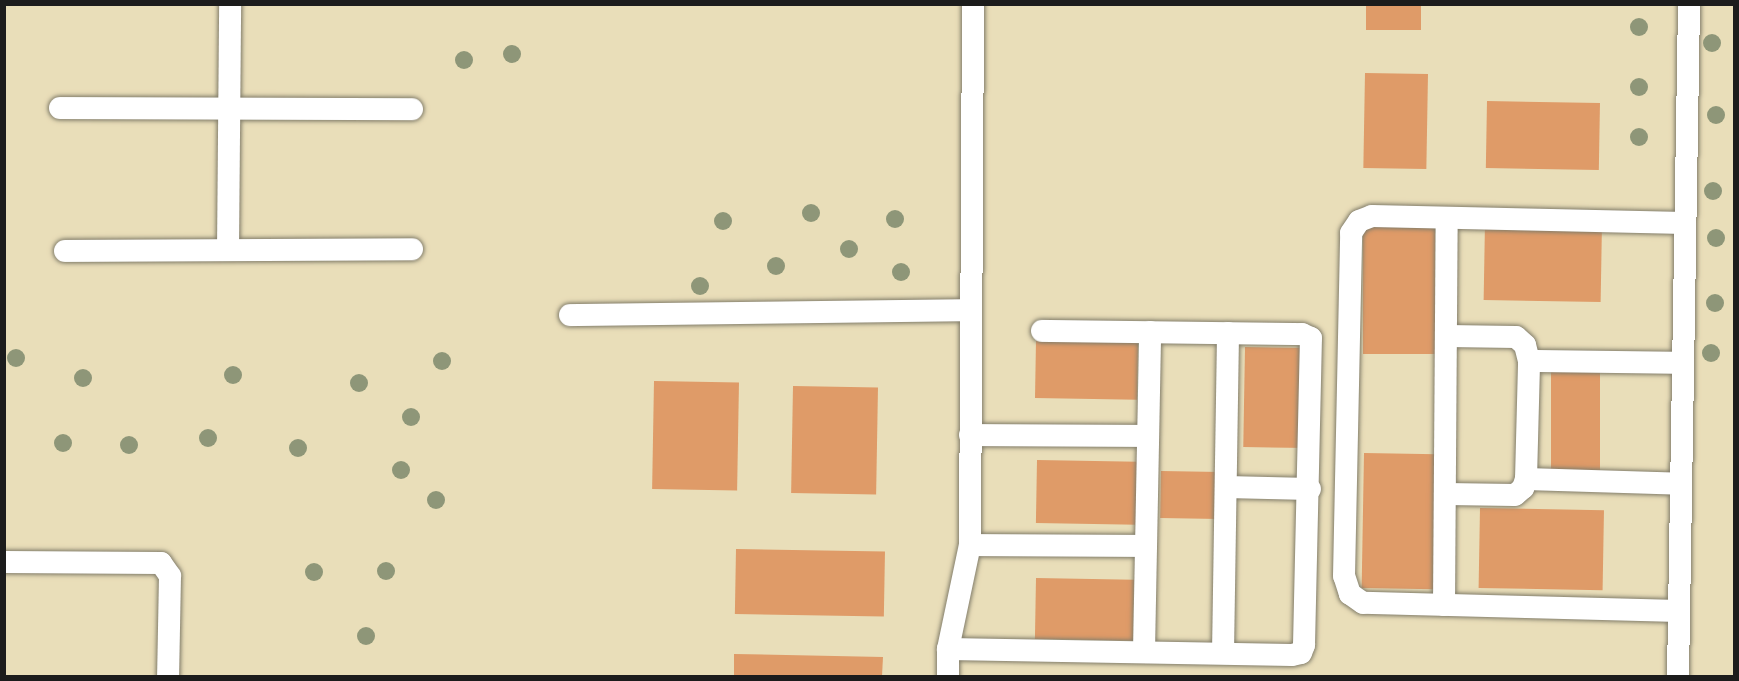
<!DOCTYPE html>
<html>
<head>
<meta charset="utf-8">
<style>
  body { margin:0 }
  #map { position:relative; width:1739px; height:681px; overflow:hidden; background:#e9deb9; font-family:Pangolin,sans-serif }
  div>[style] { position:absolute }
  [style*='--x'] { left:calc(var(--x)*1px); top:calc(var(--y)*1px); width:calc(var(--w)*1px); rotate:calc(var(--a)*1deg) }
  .building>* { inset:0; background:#df9b68; transform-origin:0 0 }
  .roads { filter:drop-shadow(0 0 2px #827d6a) drop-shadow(0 0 2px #827d6a) }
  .minor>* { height:22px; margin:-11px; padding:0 11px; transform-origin:11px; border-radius:11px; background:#fff }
  .trees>* { width:18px; height:18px; margin:-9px; border-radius:50%; background:#8e9678 }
  span { translate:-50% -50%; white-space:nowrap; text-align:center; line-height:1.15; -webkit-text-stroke:5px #f6f6f2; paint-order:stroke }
  .frame { position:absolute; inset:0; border:6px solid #1c1c1c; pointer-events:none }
</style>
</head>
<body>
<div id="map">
  <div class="building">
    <i style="left:1366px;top:4px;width:55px;height:26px"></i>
    <i style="left:1365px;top:73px;width:63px;height:95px;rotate:1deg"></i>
    <i style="left:1487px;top:101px;width:113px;height:67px;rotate:1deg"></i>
    <i style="left:1485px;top:222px;width:117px;height:78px;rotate:1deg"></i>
    <i style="left:1363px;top:223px;width:72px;height:131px"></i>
    <i style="left:1036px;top:341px;width:102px;height:57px;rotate:1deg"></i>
    <i style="left:1245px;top:347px;width:64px;height:100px;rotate:1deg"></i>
    <i style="left:1551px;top:369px;width:49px;height:102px"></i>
    <i style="left:654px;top:381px;width:85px;height:108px;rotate:1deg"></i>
    <i style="left:793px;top:386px;width:85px;height:107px;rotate:1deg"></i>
    <i style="left:1364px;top:453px;width:73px;height:135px;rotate:1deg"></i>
    <i style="left:1037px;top:460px;width:101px;height:63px;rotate:1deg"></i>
    <i style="left:1161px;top:471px;width:59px;height:47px;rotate:1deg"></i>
    <i style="left:1480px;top:508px;width:124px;height:80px;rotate:1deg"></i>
    <i style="left:736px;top:549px;width:149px;height:65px;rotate:1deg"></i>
    <i style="left:1036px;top:578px;width:98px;height:61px;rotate:1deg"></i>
    <i style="clip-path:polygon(734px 654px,883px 657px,882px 676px,734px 676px)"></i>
  </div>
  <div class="roads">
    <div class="minor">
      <i style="--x:60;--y:108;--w:352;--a:0.2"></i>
      <i style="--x:228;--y:250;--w:246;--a:-89.5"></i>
      <i style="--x:65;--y:251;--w:347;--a:-0.3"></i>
      <i style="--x:570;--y:315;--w:401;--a:-0.7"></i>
      <i style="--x:1529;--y:361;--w:154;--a:0.7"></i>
      <i style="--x:970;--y:435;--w:177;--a:0.3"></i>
      <i style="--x:1526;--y:479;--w:155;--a:1.8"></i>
      <i style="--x:1226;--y:487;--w:84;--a:1.4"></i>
      <i style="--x:1446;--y:494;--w:69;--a:0.8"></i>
      <i style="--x:1515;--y:495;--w:11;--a:-41"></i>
      <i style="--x:1523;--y:488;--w:9;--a:-72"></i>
      <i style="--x:1526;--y:479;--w:118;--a:-88.5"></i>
      <i style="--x:1529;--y:361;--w:16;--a:-104"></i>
      <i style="--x:1525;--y:345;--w:12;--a:-138"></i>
      <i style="--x:1516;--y:337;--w:69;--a:-179.2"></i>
      <i style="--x:970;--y:545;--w:175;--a:0.3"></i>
      <i style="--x:4;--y:562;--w:157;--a:0.4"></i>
      <i style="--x:161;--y:563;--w:16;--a:55"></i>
      <i style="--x:170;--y:576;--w:100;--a:91.1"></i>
      <i style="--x:1444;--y:605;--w:387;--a:-89.6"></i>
      <i style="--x:1679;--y:611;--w:316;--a:-178.5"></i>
      <i style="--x:1363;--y:603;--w:16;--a:-145"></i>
      <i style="--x:1350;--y:594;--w:19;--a:-108"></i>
      <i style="--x:1344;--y:576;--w:343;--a:-88.8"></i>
      <i style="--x:1351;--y:233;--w:14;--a:-56"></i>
      <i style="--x:1359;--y:221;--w:14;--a:-21"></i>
      <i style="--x:1372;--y:216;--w:313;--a:1.3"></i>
      <i style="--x:948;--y:649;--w:344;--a:1"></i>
      <i style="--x:1292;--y:655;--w:9;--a:-13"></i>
      <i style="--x:1301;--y:653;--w:9;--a:-69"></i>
      <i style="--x:1304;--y:645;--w:307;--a:-88.7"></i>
      <i style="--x:1311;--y:338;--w:10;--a:-156"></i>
      <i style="--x:1302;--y:334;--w:260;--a:-179.3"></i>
      <i style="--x:1144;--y:652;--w:320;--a:-88.9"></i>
      <i style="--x:1223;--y:653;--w:320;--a:-89.1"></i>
      <i style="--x:948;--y:676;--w:27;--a:-90"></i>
      <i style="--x:948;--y:649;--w:106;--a:-78.1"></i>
      <i style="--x:970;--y:545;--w:541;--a:-89.68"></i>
      <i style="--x:1678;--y:676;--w:672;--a:-89.06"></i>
    </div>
  </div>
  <div class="trees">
    <i style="left:1639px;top:27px"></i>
    <i style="left:1712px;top:43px"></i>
    <i style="left:512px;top:54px"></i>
    <i style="left:464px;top:60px"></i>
    <i style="left:1639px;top:87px"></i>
    <i style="left:1716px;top:115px"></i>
    <i style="left:1639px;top:137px"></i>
    <i style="left:1713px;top:191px"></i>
    <i style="left:811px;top:213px"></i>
    <i style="left:895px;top:219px"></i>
    <i style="left:723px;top:221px"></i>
    <i style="left:1716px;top:238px"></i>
    <i style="left:849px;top:249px"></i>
    <i style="left:776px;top:266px"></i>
    <i style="left:901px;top:272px"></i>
    <i style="left:700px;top:286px"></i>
    <i style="left:1715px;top:303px"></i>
    <i style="left:1711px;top:353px"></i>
    <i style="left:16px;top:358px"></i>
    <i style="left:442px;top:361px"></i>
    <i style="left:233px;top:375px"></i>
    <i style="left:83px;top:378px"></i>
    <i style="left:359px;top:383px"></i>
    <i style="left:411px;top:417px"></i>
    <i style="left:208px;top:438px"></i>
    <i style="left:63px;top:443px"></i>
    <i style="left:129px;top:445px"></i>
    <i style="left:298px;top:448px"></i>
    <i style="left:401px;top:470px"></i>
    <i style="left:436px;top:500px"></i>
    <i style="left:386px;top:571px"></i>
    <i style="left:314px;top:572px"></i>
    <i style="left:366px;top:636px"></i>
  </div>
  <div class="frame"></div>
</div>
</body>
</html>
